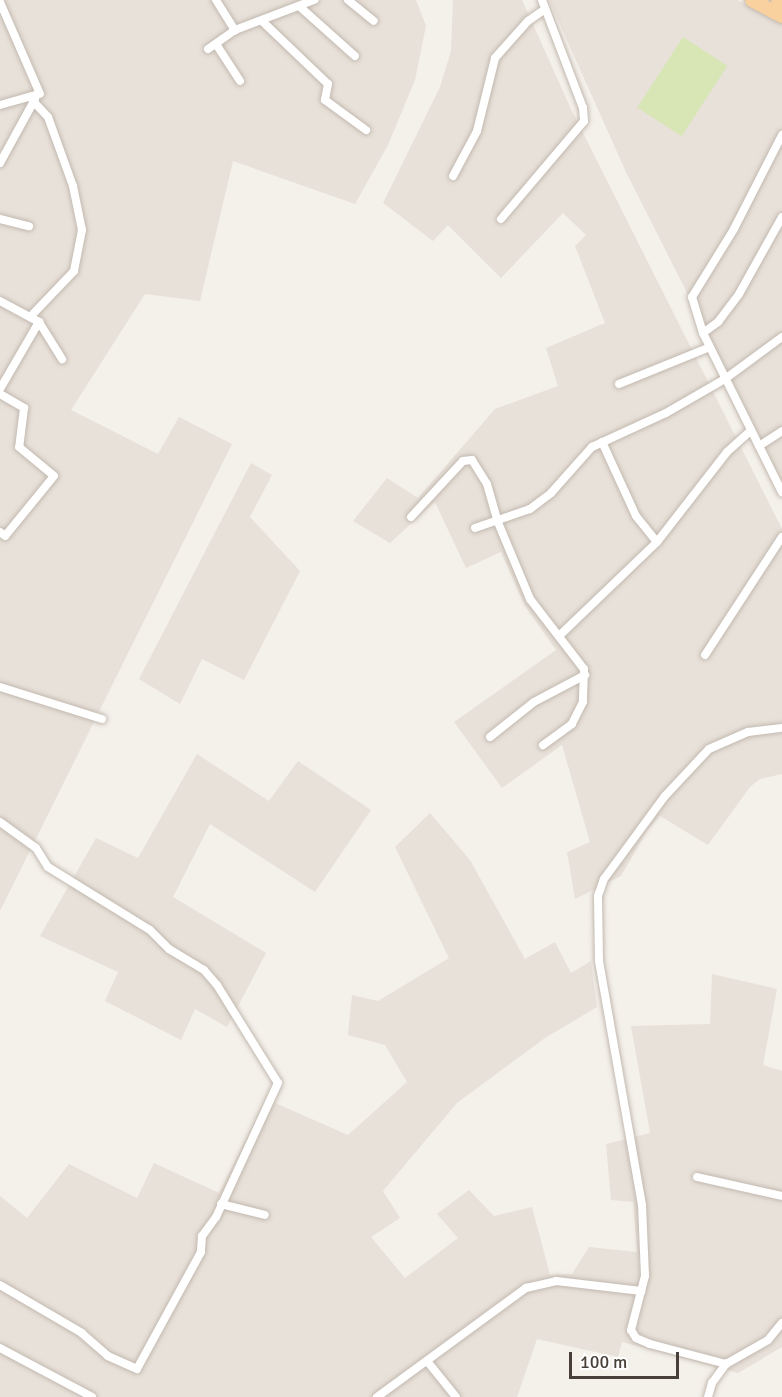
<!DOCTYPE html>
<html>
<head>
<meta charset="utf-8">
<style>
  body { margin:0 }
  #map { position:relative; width:782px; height:1397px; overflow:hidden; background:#f4f0ea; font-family:Signika,sans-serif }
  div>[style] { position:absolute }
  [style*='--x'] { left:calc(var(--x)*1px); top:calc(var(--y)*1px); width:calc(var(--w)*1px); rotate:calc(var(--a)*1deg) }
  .residential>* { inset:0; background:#e8e1d9 }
  .green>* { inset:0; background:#d8e6b6; transform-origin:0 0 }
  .roads { filter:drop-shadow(0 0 2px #c2b9b0) drop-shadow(0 0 2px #c2b9b0) }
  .minor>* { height:8px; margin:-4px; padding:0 4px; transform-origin:4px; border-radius:4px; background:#fff }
  .primary>* { height:14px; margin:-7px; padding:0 7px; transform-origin:7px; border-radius:7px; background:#f8d19f }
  span { translate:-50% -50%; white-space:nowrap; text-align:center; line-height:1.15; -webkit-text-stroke:4.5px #fff; paint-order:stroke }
  .scale { position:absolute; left:569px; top:1352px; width:110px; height:27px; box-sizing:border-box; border:3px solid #483f39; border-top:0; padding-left:8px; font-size:18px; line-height:21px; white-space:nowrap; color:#483f39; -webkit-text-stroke:4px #fff; paint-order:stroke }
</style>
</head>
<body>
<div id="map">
  <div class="residential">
    <i style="clip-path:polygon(0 0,416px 0,426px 26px,415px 80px,388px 145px,355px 204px,233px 161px,200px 301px,145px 294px,71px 410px,158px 454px,179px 417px,232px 444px,0 911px)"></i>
    <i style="clip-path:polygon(453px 0,522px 0,571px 109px,782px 529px,782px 774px,760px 779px,750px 787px,708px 845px,660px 816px,647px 831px,621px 876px,575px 899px,567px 852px,590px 842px,562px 745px,502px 788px,454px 722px,556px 650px,525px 606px,501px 552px,466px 568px,435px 502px,390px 543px,353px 521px,387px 478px,418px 498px,495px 409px,558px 386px,546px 348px,605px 323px,575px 246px,586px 235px,563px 213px,501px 278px,448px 225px,433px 241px,383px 203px,440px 87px,451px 51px)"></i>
    <i style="clip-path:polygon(549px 0,737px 0,782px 23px,782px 481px,626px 172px)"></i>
    <i style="clip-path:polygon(251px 463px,272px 475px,250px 517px,300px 571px,244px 680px,202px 659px,180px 704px,139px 679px)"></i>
    <i style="clip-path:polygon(197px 754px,269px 801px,298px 761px,371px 810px,315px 892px,210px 824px,173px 897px,266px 953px,227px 1027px,195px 1009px,181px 1040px,105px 1001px,118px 972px,40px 936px,96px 838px,138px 858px)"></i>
    <i style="clip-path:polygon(430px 813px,470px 860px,525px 959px,555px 942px,571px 973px,591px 961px,597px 1007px,545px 1038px,457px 1103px,383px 1191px,400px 1218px,371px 1237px,405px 1278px,458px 1238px,437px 1214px,469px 1190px,494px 1216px,532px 1207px,550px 1275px,572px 1274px,589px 1247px,637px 1252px,633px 1202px,611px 1200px,606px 1144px,650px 1133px,631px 1026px,710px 1024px,712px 974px,777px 989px,763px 1065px,782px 1071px,782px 1347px,738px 1373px,622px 1342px,618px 1357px,537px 1339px,517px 1397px,0 1397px,0 1196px,27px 1218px,69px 1164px,137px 1198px,154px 1163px,219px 1193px,266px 1099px,348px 1135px,407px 1082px,385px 1045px,348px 1035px,352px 995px,378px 1001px,449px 958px,395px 847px)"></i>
  </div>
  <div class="green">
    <i style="left:683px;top:37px;width:53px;height:84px;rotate:33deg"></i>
  </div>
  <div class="roads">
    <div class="minor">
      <i style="--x:216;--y:0;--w:36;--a:58"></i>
      <i style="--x:348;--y:0;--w:33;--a:39"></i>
      <i style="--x:0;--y:2;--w:100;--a:66.5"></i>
      <i style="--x:299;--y:6;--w:75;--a:41.8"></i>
      <i style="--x:262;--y:21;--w:91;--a:43.7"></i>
      <i style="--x:328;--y:84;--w:16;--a:101"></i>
      <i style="--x:325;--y:100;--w:51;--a:36.2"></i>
      <i style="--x:216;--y:44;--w:44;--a:57"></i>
      <i style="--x:208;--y:49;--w:33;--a:-35"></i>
      <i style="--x:235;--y:30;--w:85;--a:-20.8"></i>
      <i style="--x:0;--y:105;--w:41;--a:-15.8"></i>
      <i style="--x:782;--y:135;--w:106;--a:117.1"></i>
      <i style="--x:734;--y:229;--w:80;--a:121.7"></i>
      <i style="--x:692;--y:297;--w:38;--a:73"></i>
      <i style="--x:703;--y:333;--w:178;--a:63.6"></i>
      <i style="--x:0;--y:163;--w:73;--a:-61.3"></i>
      <i style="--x:453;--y:176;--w:51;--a:-61.9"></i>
      <i style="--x:477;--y:131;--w:75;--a:-76.1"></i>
      <i style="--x:495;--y:58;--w:50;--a:-48.3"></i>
      <i style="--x:528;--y:21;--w:21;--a:-35"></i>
      <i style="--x:0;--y:219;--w:30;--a:14"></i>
      <i style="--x:501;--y:219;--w:128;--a:-49.7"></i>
      <i style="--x:584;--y:121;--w:13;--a:-94"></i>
      <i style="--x:583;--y:108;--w:116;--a:-110.8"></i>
      <i style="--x:0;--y:301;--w:44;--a:28.3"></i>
      <i style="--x:39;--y:322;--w:44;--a:58.1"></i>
      <i style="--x:31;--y:316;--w:62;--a:-46.3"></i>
      <i style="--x:74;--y:271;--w:42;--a:-79"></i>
      <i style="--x:82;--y:230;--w:45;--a:-101.6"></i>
      <i style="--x:73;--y:186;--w:73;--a:-109.9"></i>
      <i style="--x:48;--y:117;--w:22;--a:-133"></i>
      <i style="--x:703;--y:333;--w:19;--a:-36"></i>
      <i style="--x:718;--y:322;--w:35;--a:-53"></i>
      <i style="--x:739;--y:294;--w:88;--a:-60.8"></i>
      <i style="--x:619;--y:384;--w:98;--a:-22.1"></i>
      <i style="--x:0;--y:389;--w:78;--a:-59.8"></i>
      <i style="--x:0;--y:394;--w:28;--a:30"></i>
      <i style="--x:24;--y:408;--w:39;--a:97"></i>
      <i style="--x:19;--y:447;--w:45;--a:39.6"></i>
      <i style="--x:54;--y:476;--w:77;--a:129.2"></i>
      <i style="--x:5;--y:536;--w:6;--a:-141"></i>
      <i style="--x:602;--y:442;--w:81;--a:65.3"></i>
      <i style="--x:636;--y:516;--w:33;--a:51"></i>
      <i style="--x:759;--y:446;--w:27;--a:-33"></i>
      <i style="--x:411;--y:517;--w:76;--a:-47.1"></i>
      <i style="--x:463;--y:461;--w:9;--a:-6"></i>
      <i style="--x:472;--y:460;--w:28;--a:58"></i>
      <i style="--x:487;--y:484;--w:37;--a:74"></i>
      <i style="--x:497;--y:520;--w:86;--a:67.3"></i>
      <i style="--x:530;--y:599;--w:88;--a:52.4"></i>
      <i style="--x:584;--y:669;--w:33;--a:92"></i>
      <i style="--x:583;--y:702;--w:25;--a:117"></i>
      <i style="--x:572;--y:724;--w:36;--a:144"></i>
      <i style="--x:475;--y:528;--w:58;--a:-19.1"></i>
      <i style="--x:530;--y:509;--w:26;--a:-37"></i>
      <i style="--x:551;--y:493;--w:62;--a:-48.3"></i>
      <i style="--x:592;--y:447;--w:81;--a:-24.7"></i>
      <i style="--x:666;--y:413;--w:68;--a:-30"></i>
      <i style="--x:725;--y:379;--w:71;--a:-36.4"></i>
      <i style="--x:559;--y:636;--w:136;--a:-43.8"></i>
      <i style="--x:657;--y:542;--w:114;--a:-52.1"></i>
      <i style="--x:727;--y:452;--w:31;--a:-42"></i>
      <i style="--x:705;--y:655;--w:141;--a:-56.9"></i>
      <i style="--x:0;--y:687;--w:107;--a:17.4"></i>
      <i style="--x:490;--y:737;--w:56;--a:-38.5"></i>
      <i style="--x:534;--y:702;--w:58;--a:-27.9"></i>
      <i style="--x:0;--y:822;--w:44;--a:35.8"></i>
      <i style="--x:36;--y:848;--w:22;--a:58"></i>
      <i style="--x:48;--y:867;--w:120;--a:31.7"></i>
      <i style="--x:150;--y:930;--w:27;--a:45"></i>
      <i style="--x:169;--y:949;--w:41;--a:31"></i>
      <i style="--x:204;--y:970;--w:20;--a:49"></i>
      <i style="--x:217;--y:985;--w:115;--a:58.1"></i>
      <i style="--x:278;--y:1083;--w:148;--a:114.8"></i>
      <i style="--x:216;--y:1217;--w:24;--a:126"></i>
      <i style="--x:202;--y:1236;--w:16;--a:94"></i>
      <i style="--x:201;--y:1252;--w:133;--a:118.7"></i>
      <i style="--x:137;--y:1369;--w:32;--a:-156"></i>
      <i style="--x:108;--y:1356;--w:35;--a:-139"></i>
      <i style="--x:82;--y:1333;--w:95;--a:-149.7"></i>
      <i style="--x:697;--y:1177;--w:87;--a:12.6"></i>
      <i style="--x:221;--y:1204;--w:45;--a:14"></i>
      <i style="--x:0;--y:1348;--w:104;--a:28"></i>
      <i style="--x:427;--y:1361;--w:46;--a:51.1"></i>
      <i style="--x:726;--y:1364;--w:79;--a:-165.3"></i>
      <i style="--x:650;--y:1344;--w:15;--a:-157"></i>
      <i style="--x:636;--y:1338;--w:9;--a:-122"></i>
      <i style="--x:631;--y:1330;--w:56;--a:-75.5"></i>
      <i style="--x:645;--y:1276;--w:71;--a:-92.4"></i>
      <i style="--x:642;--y:1205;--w:248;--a:-100"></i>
      <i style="--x:599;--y:961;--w:65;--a:-90.9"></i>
      <i style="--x:598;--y:896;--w:18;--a:-71"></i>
      <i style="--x:604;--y:879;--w:103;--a:-53.7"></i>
      <i style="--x:665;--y:796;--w:64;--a:-46.9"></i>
      <i style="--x:709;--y:749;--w:43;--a:-23.6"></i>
      <i style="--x:748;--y:732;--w:34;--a:-7"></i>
      <i style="--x:377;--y:1397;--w:185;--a:-36.2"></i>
      <i style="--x:526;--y:1288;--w:31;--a:-13"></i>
      <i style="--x:556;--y:1281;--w:86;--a:6.7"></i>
      <i style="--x:708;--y:1397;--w:15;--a:-74"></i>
      <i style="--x:712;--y:1383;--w:24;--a:-54"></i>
      <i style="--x:726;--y:1364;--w:48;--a:-29.7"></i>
      <i style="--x:768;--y:1340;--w:22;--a:-51"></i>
    </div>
    <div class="primary">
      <i style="--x:752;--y:0;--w:34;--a:28"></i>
      <i style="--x:778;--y:0;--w:4;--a:27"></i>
    </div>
  </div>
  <div class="scale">100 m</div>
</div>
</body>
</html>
